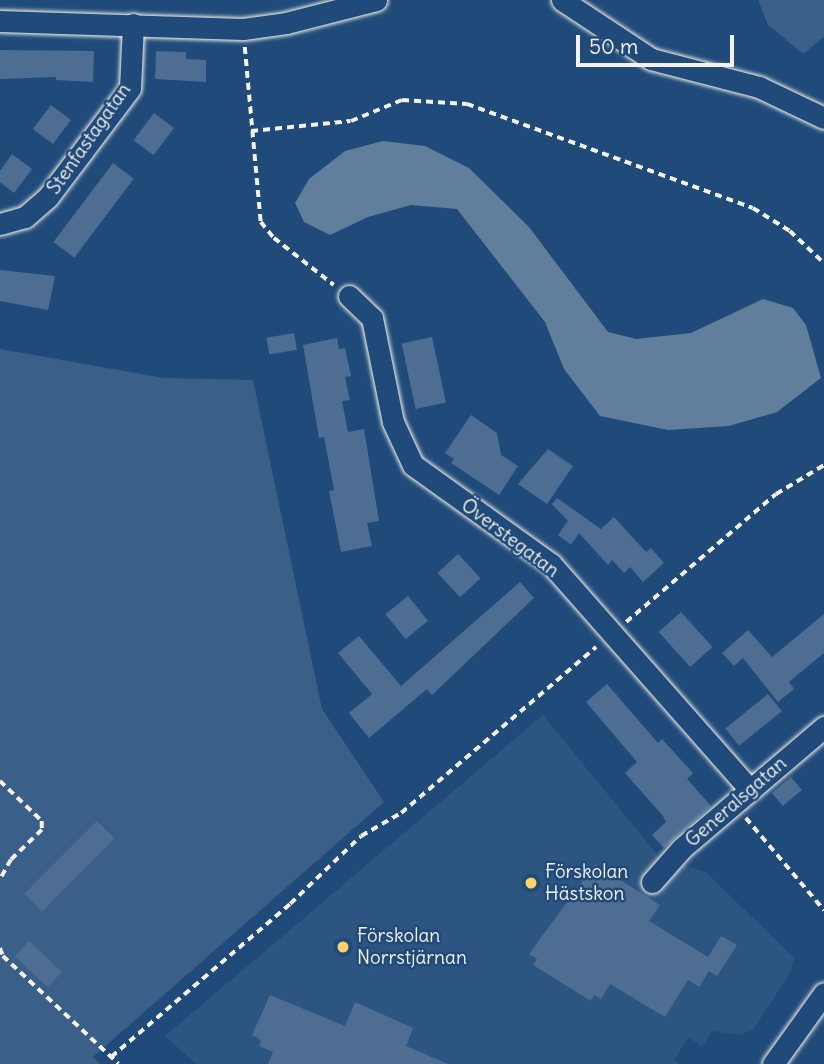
<!DOCTYPE html>
<html>
<head>
<meta charset="utf-8">
<style>
  body { margin:0 }
  #map { position:relative; width:824px; height:1064px; overflow:hidden; background:#1f4a7a; font-family:Delius,sans-serif }
  div>[style] { position:absolute }
  [style*='--x'] { left:calc(var(--x)*1px); top:calc(var(--y)*1px); width:calc(var(--w)*1px); rotate:calc(var(--a)*1deg) }
  .built>* { inset:0; background:#2d5581 }
  .green>* { inset:0; background:#3a5f88 }
  .water>* { inset:0; background:#627e9d }
  .building>* { inset:0; background:#4d6e92; transform-origin:0 0 }
  .path>* { height:3.5px; margin-top:-1.75px; transform-origin:0; background:repeating-linear-gradient(90deg,#f4f1e8 0 7px,transparent 0 12px) }
  .roads { filter:drop-shadow(0 0 2px #f4f1e8) drop-shadow(0 0 2px #f4f1e8) }
  .minor>* { height:21px; margin:-10.5px; padding:0 10.5px; transform-origin:10.5px; border-radius:10.5px; background:#1f4a7a }
  .dots>* { width:19px; height:19px; translate:-50% -50%; box-sizing:border-box; border:4px solid #1f4a7a; border-radius:50% }
  span { translate:-50% -50%; white-space:nowrap; text-align:center; line-height:1.15; -webkit-text-stroke:5px #1f4a7a; paint-order:stroke }
  .street-label { font-size:19px; color:#f4f1e8 }
  .poi-label { font-size:19px; color:#f4f1e8 }
  .left { translate:0 -50%; text-align:left }
  .scale { position:absolute; left:576px; top:35px; width:158px; height:32px; box-sizing:border-box; border:4px solid #f4f1e8; border-top:0; padding-left:9px; font-size:21px; line-height:24px; white-space:nowrap; color:#f4f1e8; -webkit-text-stroke:5px #1f4a7a; paint-order:stroke }
</style>
</head>
<body>
<div id="map">
  <div class="built">
    <i style="clip-path:polygon(543px 715px,659px 857px,706px 872px,794px 958px,790px 973px,753px 1030px,740px 1035px,712px 1031px,702px 1047px,689px 1037px,674px 1060px,680px 1064px,196px 1064px,165px 1036px)"></i>
  </div>
  <div class="green">
    <i style="clip-path:polygon(758px 0,824px 0,824px 37px,803px 54px,768px 25px)"></i>
    <i style="clip-path:polygon(0 349px,164px 378px,253px 380px,322px 709px,384px 802px,93px 1057px,100px 1064px,0 1064px)"></i>
  </div>
  <div class="water">
    <i style="clip-path:polygon(383px 141px,425px 146px,469px 168px,529px 227px,608px 332px,636px 339px,691px 333px,763px 299px,793px 308px,806px 325px,821px 378px,777px 412px,729px 426px,668px 430px,600px 416px,564px 369px,545px 322px,457px 209px,411px 205px,368px 217px,330px 235px,304px 222px,295px 203px,309px 179px,345px 151px)"></i>
  </div>
  <div class="building">
    <i style="clip-path:polygon(0 50px,94px 51px,93px 82px,56px 80px,56px 77px,0 79px)"></i>
    <i style="clip-path:polygon(156px 51px,186px 52px,186px 59px,206px 60px,206px 82px,155px 79px)"></i>
    <i style="left:51px;top:105px;width:25px;height:30px;rotate:37deg"></i>
    <i style="left:154px;top:113px;width:25px;height:34px;rotate:37deg"></i>
    <i style="clip-path:polygon(12px 154px,32px 169px,14px 193px,0 182px,0 171px)"></i>
    <i style="left:113px;top:163px;width:26px;height:99px;rotate:37deg"></i>
    <i style="clip-path:polygon(0 270px,55px 276px,48px 310px,0 301px)"></i>
    <i style="left:294px;top:333px;width:17px;height:28px;rotate:80deg"></i>
    <i style="left:432px;top:337px;width:67px;height:31px;rotate:78deg"></i>
    <i style="clip-path:polygon(337px 338px,339px 349px,345px 348px,351px 376px,345px 377px,350px 400px,342px 401px,348px 432px,364px 429px,379px 521px,367px 523px,372px 546px,341px 552px,329px 491px,334px 490px,324px 437px,319px 438px,303px 345px)"></i>
    <i style="clip-path:polygon(471px 415px,497px 433px,501px 455px,518px 466px,499px 495px,451px 463px,454px 459px,445px 453px)"></i>
    <i style="clip-path:polygon(548px 449px,573px 466px,547px 504px,518px 484px)"></i>
    <i style="clip-path:polygon(557px 498px,601px 529px,614px 517px,646px 552px,651px 548px,664px 563px,643px 582px,630px 567px,624px 573px,612px 560px,608px 565px,579px 533px,571px 545px,558px 535px,568px 521px,552px 504px)"></i>
    <i style="left:458px;top:554px;width:33px;height:28px;rotate:47deg"></i>
    <i style="clip-path:polygon(520px 582px,534px 598px,432px 695px,427px 689px,369px 738px,349px 713px,372px 694px,338px 653px,359px 636px,401px 686px)"></i>
    <i style="left:408px;top:596px;width:32px;height:29px;rotate:51deg"></i>
    <i style="left:681px;top:612px;width:47px;height:30px;rotate:48deg"></i>
    <i style="clip-path:polygon(824px 614px,824px 653px,789px 682px,794px 689px,778px 702px,743px 658px,734px 666px,722px 653px,748px 630px,772px 657px)"></i>
    <i style="clip-path:polygon(607px 684px,658px 743px,662px 739px,693px 773px,687px 779px,711px 806px,664px 848px,652px 835px,666px 822px,663px 816px,625px 773px,637px 762px,586px 702px)"></i>
    <i style="left:768px;top:694px;width:22px;height:55px;rotate:51deg"></i>
    <i style="left:791px;top:777px;width:17px;height:25px;rotate:50deg"></i>
    <i style="left:97px;top:821px;width:25px;height:103px;rotate:45deg"></i>
    <i style="clip-path:polygon(595px 864px,660px 905px,649px 921px,708px 957px,721px 936px,737px 945px,717px 976px,709px 971px,699px 987px,688px 980px,665px 1017px,610px 984px,601px 999px,594px 995px,591px 1001px,533px 965px,537px 959px,529px 954px)"></i>
    <i style="left:29px;top:941px;width:45px;height:21px;rotate:43deg"></i>
    <i style="clip-path:polygon(270px 995px,345px 1026px,355px 1002px,413px 1028px,406px 1046px,448px 1064px,268px 1064px,273px 1052px,259px 1046px,261px 1040px,252px 1035px)"></i>
  </div>
  <div class="path">
    <i style="--x:245;--y:47;--w:176;--a:84.8"></i>
    <i style="--x:261;--y:222;--w:21;--a:51"></i>
    <i style="--x:274;--y:238;--w:76;--a:38.1"></i>
    <i style="--x:251;--y:131;--w:100;--a:-5.7"></i>
    <i style="--x:351;--y:121;--w:55;--a:-22.4"></i>
    <i style="--x:402;--y:100;--w:65;--a:3.5"></i>
    <i style="--x:467;--y:104;--w:304;--a:20"></i>
    <i style="--x:753;--y:208;--w:44;--a:31.9"></i>
    <i style="--x:790;--y:231;--w:47;--a:43.3"></i>
    <i style="--x:626;--y:622;--w:197;--a:-40.5"></i>
    <i style="--x:776;--y:494;--w:56;--a:-31.1"></i>
    <i style="--x:0;--y:781;--w:58;--a:43.6"></i>
    <i style="--x:42;--y:821;--w:9;--a:90"></i>
    <i style="--x:42;--y:830;--w:43;--a:135.9"></i>
    <i style="--x:11;--y:860;--w:23;--a:119"></i>
    <i style="--x:746;--y:818;--w:121;--a:49.7"></i>
    <i style="--x:0;--y:948;--w:9;--a:69"></i>
    <i style="--x:3;--y:956;--w:158;--a:43"></i>
    <i style="--x:111;--y:1057;--w:235;--a:-40.5"></i>
    <i style="--x:290;--y:904;--w:98;--a:-43.8"></i>
    <i style="--x:361;--y:836;--w:46;--a:-29.9"></i>
    <i style="--x:401;--y:813;--w:256;--a:-40.4"></i>
  </div>
  <div class="roads">
    <div class="minor">
      <i style="--x:562;--y:0;--w:107;--a:33.5"></i>
      <i style="--x:651;--y:59;--w:112;--a:14.5"></i>
      <i style="--x:759;--y:87;--w:72;--a:25.5"></i>
      <i style="--x:0;--y:21;--w:243;--a:1.9"></i>
      <i style="--x:243;--y:29;--w:43;--a:-7.9"></i>
      <i style="--x:286;--y:23;--w:93;--a:-14.3"></i>
      <i style="--x:0;--y:224;--w:26;--a:-16"></i>
      <i style="--x:25;--y:217;--w:30;--a:-41"></i>
      <i style="--x:48;--y:197;--w:136;--a:-53"></i>
      <i style="--x:130;--y:88;--w:64;--a:-87.3"></i>
      <i style="--x:349;--y:296;--w:32;--a:44"></i>
      <i style="--x:372;--y:318;--w:106;--a:78.6"></i>
      <i style="--x:393;--y:422;--w:47;--a:65.1"></i>
      <i style="--x:413;--y:465;--w:170;--a:35.7"></i>
      <i style="--x:551;--y:564;--w:301;--a:48.6"></i>
      <i style="--x:652;--y:882;--w:45;--a:-48.6"></i>
      <i style="--x:682;--y:848;--w:187;--a:-40.4"></i>
      <i style="--x:773;--y:1064;--w:87;--a:-54.3"></i>
    </div>
  </div>
  <div class="dots">
    <i style="left:531px;top:883px;background:#ffd166"></i>
    <i style="left:343px;top:947px;background:#ffd166"></i>
  </div>
  <div class="street-label">
    <span style="left:89px;top:139px;rotate:-55deg">Stenfastagatan</span>
    <span style="left:510px;top:538px;rotate:37deg">Överstegatan</span>
    <span style="left:736px;top:802px;rotate:-41deg">Generalsgatan</span>
  </div>
  <div class="poi-label">
    <span class="left" style="left:545px;top:883px">Förskolan<br>Hästskon</span>
    <span class="left" style="left:357px;top:947px">Förskolan<br>Norrstjärnan</span>
  </div>
  <div class="scale">50 m</div>
</div>
</body>
</html>
